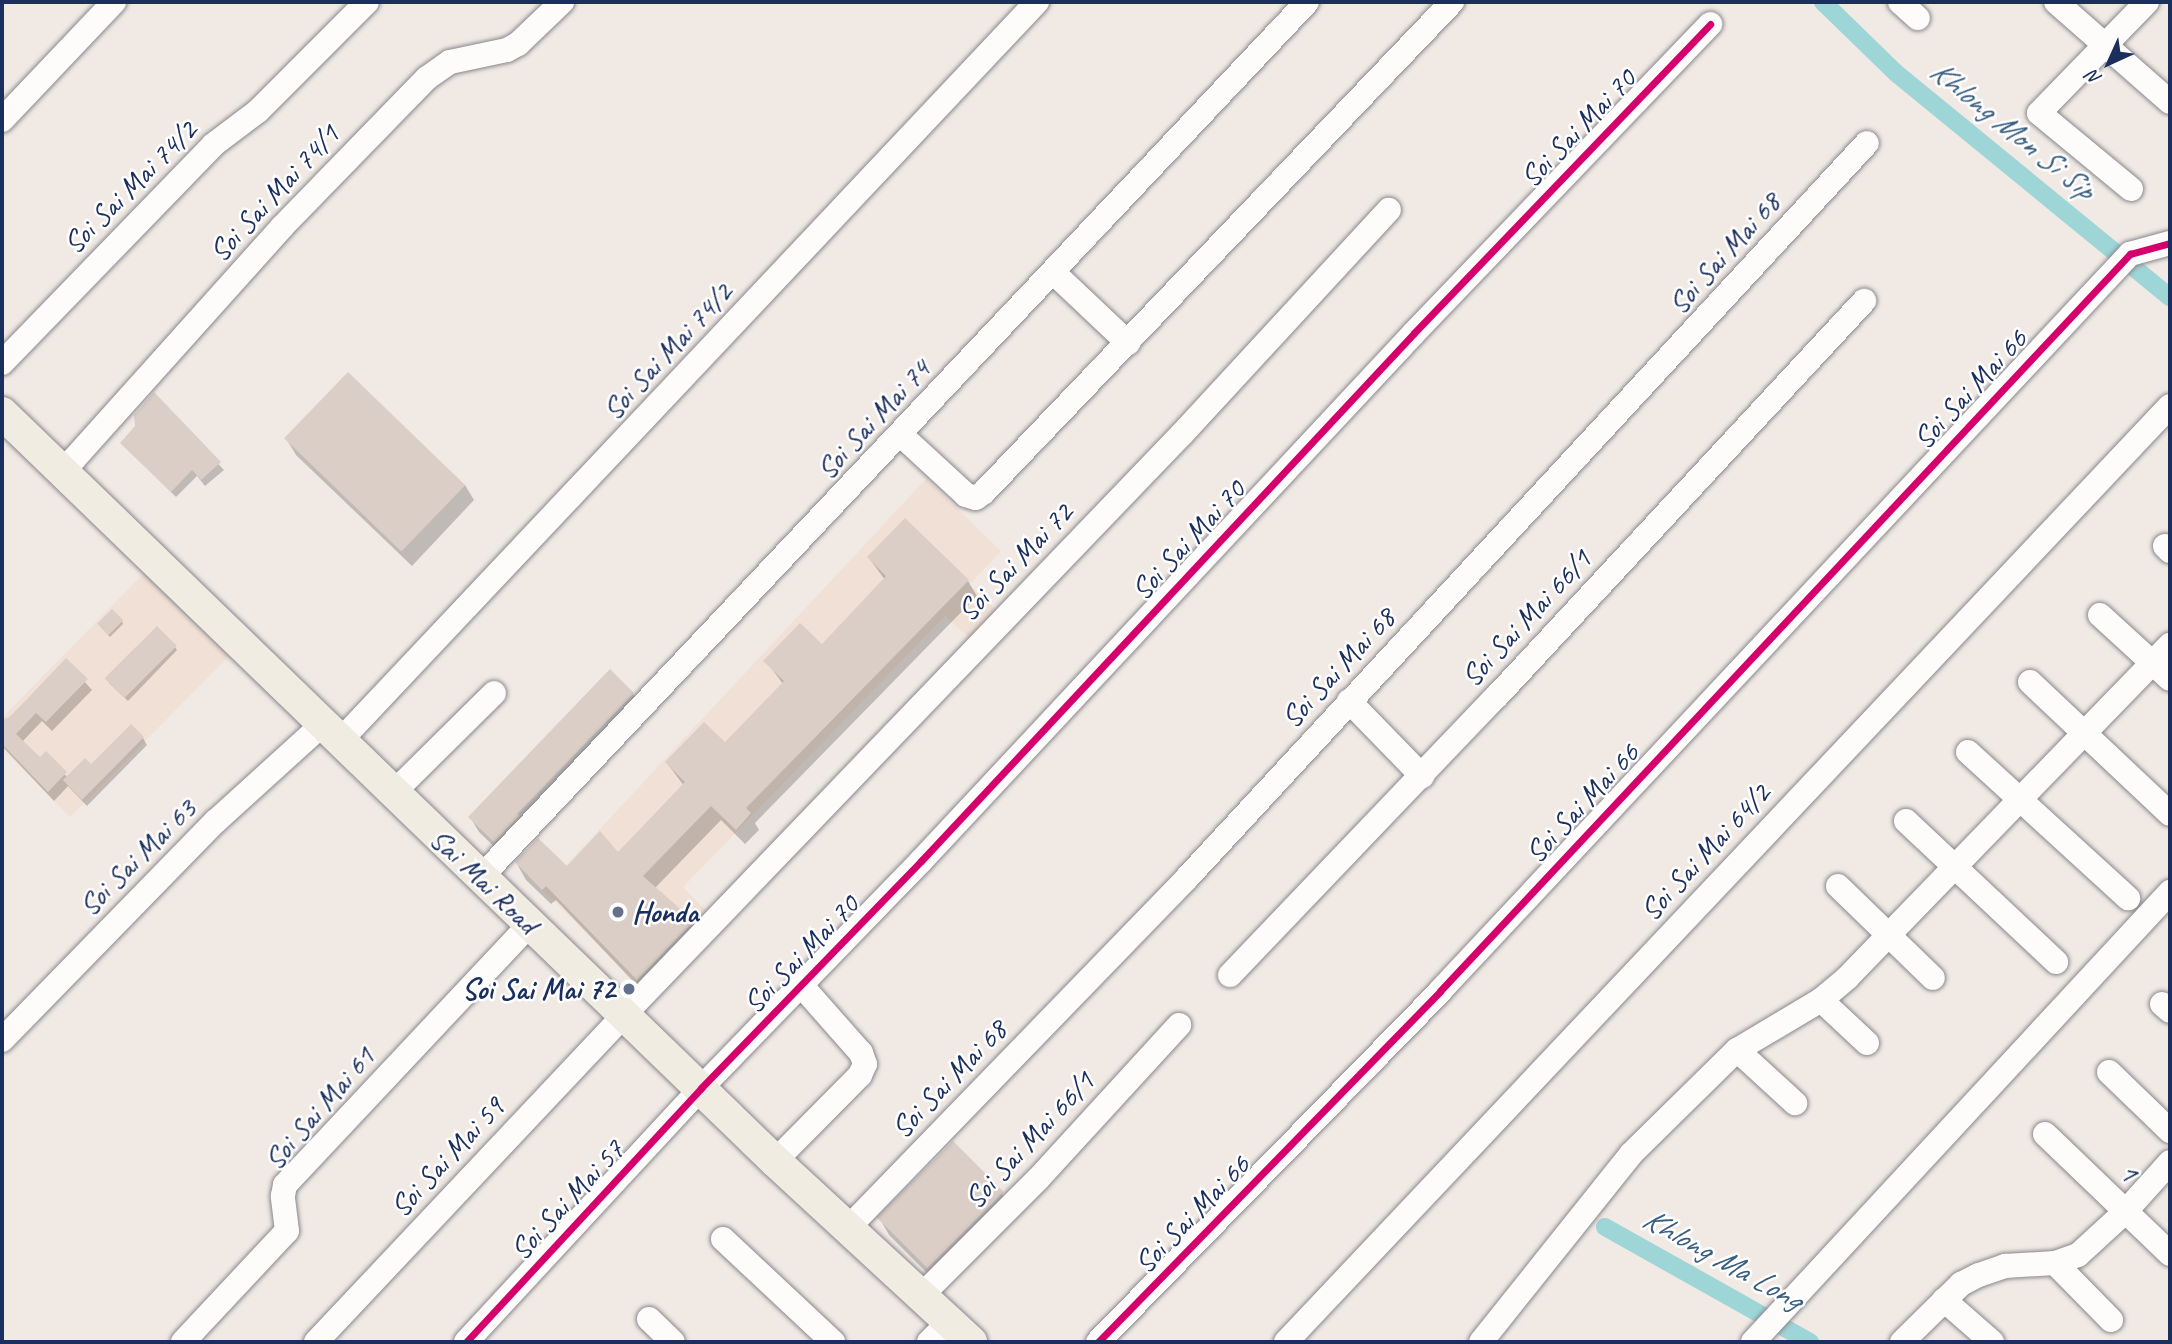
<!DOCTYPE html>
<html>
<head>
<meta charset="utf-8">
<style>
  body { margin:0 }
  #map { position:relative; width:2172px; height:1344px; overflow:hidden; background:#f1e9e4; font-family:Caveat,sans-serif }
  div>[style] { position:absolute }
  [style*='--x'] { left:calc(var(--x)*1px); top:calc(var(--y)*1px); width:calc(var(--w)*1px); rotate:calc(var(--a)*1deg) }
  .built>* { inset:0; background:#f0e0d5 }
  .shadow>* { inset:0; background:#0003 }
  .canal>* { height:18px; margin:-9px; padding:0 9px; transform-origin:9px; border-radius:9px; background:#9ed5d7 }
  .building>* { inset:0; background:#dacec6; transform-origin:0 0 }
  .roads { filter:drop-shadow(0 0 2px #87888e) drop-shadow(0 0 2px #87888e) }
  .minor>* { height:24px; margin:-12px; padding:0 12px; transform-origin:12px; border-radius:12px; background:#fdfcfb }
  .major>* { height:32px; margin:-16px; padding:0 16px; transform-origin:16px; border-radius:16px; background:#f1ece2 }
  .cycleway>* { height:7px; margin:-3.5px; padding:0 3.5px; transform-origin:3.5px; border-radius:3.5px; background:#d6006c }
  .dots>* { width:19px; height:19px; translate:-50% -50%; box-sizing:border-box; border:4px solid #fff; border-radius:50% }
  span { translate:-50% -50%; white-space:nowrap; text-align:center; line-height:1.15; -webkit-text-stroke:5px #fff; paint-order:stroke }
  .street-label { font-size:30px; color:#1b2f5e }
  .poi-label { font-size:30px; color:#1b2f5e; font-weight:700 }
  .left { translate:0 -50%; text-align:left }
  .right { translate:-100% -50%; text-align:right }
  .water-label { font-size:32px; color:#385e80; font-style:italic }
  .frame { position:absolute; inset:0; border:4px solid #1b2f5e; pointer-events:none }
  .north { position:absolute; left:2074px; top:28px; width:70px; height:70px; -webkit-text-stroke:5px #fff; paint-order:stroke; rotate:225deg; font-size:19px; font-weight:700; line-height:28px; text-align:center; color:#1b2f5e }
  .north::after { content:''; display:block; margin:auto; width:24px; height:32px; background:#1b2f5e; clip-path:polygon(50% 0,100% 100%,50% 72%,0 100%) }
</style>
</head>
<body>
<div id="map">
  <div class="built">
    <i style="clip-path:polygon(926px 479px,1001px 551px,969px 585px,999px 613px,973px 641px,945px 616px,683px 887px,710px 915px,643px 989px,543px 890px)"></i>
    <i style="clip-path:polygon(158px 559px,242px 643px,70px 817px,2px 748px,2px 718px)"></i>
  </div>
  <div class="shadow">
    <i style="clip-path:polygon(154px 395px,224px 470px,205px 486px,197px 476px,176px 497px,122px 443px,137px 426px)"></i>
    <i style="clip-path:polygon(287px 440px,465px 485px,474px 500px,412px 566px,296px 455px)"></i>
    <i style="clip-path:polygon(869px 558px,968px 581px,977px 596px,755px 823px,759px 830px,745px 844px,721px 820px,655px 888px,692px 922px,701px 937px,646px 995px,556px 900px,551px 904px,526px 880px,517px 864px,538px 841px,567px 869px,618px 855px,684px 786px,667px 763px,725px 745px,783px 684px,766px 661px,822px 646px,885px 580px)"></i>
    <i style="clip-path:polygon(122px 621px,123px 624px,110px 637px,101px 627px)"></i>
    <i style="clip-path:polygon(175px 647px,177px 650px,128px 701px,109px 683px)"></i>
    <i style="clip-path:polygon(66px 661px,92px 690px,52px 731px,42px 721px,22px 742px,40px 759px,68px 777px,143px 738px,147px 745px,87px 806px,68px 786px,54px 801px,2px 746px,2px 725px)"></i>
    <i style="clip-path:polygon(633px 694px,642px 709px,503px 855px,479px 832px,470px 817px)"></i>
    <i style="clip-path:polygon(1002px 1193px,1011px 1209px,937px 1283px,889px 1235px,880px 1219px)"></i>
  </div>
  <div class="canal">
    <i style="--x:1823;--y:2;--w:102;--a:44.2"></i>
    <i style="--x:1896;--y:73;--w:354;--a:39.3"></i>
    <i style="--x:1605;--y:1227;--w:235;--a:29.3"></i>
  </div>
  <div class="building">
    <i style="left:348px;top:372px;width:163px;height:92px;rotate:44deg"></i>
    <i style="clip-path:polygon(154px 392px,221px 462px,201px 480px,192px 470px,171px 492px,120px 443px,135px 426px,134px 415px)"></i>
    <i style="clip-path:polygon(905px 518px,969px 580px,746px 808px,751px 813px,736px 830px,711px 806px,643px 876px,694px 921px,637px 980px,546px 886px,542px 890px,515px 862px,538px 838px,567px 866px,600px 831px,618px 852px,685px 782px,665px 762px,704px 722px,725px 742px,784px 681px,763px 661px,800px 623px,822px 644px,886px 576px,867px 557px)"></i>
    <i style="left:112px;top:609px;width:16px;height:21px;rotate:45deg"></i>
    <i style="left:157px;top:626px;width:28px;height:74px;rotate:45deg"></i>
    <i style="clip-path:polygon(66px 658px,88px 679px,46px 722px,36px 713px,16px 734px,40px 757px,46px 751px,67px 772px,48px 792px,4px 746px,2px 748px,2px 720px,11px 716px)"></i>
    <i style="clip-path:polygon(610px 669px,634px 693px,517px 814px,519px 816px,494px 842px,468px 817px)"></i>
    <i style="clip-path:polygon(131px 724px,144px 737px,82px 800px,63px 780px,85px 758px,91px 764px)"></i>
    <i style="left:953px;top:1141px;width:72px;height:108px;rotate:45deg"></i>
  </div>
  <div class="roads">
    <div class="minor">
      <i style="--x:1900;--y:2;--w:24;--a:42"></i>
      <i style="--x:2056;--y:2;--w:152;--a:41.3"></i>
      <i style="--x:2;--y:120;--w:163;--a:-46.5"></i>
      <i style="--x:2131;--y:189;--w:119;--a:-140.4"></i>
      <i style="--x:2039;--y:113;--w:155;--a:-45.8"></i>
      <i style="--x:1054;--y:273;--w:102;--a:43.4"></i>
      <i style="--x:2;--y:363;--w:303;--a:-45.9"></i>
      <i style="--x:213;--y:145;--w:56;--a:-37.1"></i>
      <i style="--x:258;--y:111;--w:154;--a:-45"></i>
      <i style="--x:901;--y:435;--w:88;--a:42.7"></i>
      <i style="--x:966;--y:495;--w:10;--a:17"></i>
      <i style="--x:976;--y:498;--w:10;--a:-37"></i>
      <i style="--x:984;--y:492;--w:678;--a:-46.32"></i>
      <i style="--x:60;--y:470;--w:18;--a:-38"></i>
      <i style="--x:74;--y:459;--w:312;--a:-48.1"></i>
      <i style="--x:282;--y:227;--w:208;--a:-45.8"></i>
      <i style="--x:427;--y:78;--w:28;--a:-35"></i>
      <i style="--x:450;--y:62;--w:58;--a:-11.9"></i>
      <i style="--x:507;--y:50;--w:13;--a:-29"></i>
      <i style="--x:518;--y:44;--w:61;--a:-43.7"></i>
      <i style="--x:2165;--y:546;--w:7;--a:45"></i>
      <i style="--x:2100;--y:615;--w:95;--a:42.4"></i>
      <i style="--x:2030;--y:682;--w:192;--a:43.3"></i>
      <i style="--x:1349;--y:701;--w:105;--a:45.8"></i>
      <i style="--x:340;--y:741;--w:1016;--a:-46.68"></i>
      <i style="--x:1968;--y:752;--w:217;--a:42.4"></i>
      <i style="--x:393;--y:793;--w:142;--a:-44.7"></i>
      <i style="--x:1906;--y:821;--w:206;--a:43.2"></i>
      <i style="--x:481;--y:877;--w:1203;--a:-46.65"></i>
      <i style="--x:1838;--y:886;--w:132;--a:44.1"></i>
      <i style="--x:1230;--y:975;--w:388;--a:-46.3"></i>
      <i style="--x:1498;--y:695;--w:538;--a:-47.11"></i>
      <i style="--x:1821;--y:1000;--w:63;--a:43.1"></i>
      <i style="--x:2162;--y:1004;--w:11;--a:41"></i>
      <i style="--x:2;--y:1040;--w:306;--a:-45.7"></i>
      <i style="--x:216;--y:821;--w:144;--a:-42.2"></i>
      <i style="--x:1737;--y:1050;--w:79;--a:42.4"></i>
      <i style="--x:2109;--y:1072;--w:85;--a:44"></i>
      <i style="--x:2045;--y:1134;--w:173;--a:43.8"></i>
      <i style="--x:775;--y:1161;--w:121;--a:-45.3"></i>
      <i style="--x:860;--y:1075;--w:12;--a:-66"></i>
      <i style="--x:865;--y:1064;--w:12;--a:-110"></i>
      <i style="--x:861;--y:1053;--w:89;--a:-131.4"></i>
      <i style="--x:848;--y:1228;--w:487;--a:-45.9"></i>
      <i style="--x:1187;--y:878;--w:1001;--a:-47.23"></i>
      <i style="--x:723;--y:1239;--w:151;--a:43.1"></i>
      <i style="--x:2055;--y:1263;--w:80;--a:45.5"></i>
      <i style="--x:921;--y:1296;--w:165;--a:-45"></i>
      <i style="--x:1038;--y:1179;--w:209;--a:-47.5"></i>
      <i style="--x:1944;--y:1300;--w:64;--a:41.2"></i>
      <i style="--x:649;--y:1319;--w:33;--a:44"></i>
      <i style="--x:183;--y:1342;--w:152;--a:-46.9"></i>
      <i style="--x:287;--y:1231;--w:35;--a:-97"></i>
      <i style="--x:283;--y:1196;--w:11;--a:-80"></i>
      <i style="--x:285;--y:1185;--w:357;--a:-46.8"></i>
      <i style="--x:316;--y:1342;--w:449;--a:-46.7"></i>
      <i style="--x:624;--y:1015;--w:806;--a:-46.16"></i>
      <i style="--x:1182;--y:434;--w:305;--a:-47.3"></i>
      <i style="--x:466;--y:1342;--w:346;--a:-47.2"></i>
      <i style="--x:701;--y:1088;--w:316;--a:-45.9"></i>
      <i style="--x:921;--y:861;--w:722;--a:-46.96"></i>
      <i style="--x:1414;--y:333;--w:428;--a:-46.2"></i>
      <i style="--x:929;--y:1342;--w:28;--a:-45"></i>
      <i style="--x:1098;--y:1342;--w:490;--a:-45.7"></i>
      <i style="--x:1440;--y:991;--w:1010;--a:-46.89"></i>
      <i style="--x:2130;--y:254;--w:41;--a:-15.4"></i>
      <i style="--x:1286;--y:1342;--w:1287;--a:-46.64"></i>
      <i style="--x:1481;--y:1342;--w:241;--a:-51.4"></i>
      <i style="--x:1631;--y:1154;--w:148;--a:-44.5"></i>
      <i style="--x:1737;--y:1050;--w:98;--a:-30.8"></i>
      <i style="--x:1821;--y:1000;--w:34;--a:-40"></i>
      <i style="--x:1847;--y:978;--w:464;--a:-45.9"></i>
      <i style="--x:1753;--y:1342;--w:614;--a:-47.18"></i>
      <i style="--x:1902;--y:1342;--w:83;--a:-44.5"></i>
      <i style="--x:1961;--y:1284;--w:20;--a:-27"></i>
      <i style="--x:1979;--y:1275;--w:28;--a:-19"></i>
      <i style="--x:2005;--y:1266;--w:50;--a:-3.4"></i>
      <i style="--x:2055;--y:1263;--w:24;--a:-19"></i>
      <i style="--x:2078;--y:1255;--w:64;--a:-42.5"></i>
      <i style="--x:2125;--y:1212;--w:67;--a:-48"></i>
    </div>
    <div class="major">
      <i style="--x:2;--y:413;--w:1076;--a:44.06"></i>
      <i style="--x:775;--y:1161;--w:267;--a:42.7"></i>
    </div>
  </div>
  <div class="cycleway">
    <i style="--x:466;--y:1342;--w:346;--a:-47.2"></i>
    <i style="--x:701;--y:1088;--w:316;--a:-45.9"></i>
    <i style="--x:921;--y:861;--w:722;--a:-46.96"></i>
    <i style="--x:1414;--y:333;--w:428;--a:-46.2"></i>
    <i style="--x:1098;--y:1342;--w:490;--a:-45.7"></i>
    <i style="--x:1440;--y:991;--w:1010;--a:-46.89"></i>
    <i style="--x:2130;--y:254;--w:41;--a:-15.4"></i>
  </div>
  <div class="dots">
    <i style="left:618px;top:912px;background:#66708d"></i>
    <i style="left:629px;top:989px;background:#66708d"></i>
  </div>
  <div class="street-label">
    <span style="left:1578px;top:128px;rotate:-46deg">Soi Sai Mai 70</span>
    <span style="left:130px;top:187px;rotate:-45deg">Soi Sai Mai 74/2</span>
    <span style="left:274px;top:193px;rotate:-47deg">Soi Sai Mai 74/1</span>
    <span style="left:1724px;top:253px;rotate:-48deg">Soi Sai Mai 68</span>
    <span style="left:667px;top:351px;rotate:-47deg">Soi Sai Mai 74/2</span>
    <span style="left:1970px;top:389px;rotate:-47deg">Soi Sai Mai 66</span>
    <span style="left:873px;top:419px;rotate:-47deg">Soi Sai Mai 74</span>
    <span style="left:1188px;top:540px;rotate:-47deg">Soi Sai Mai 70</span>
    <span style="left:1015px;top:562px;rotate:-46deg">Soi Sai Mai 72</span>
    <span style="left:1526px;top:618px;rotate:-47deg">Soi Sai Mai 66/1</span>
    <span style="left:1338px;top:668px;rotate:-47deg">Soi Sai Mai 68</span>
    <span style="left:1582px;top:803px;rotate:-47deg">Soi Sai Mai 66</span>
    <span style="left:1705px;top:852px;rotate:-47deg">Soi Sai Mai 64/2</span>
    <span style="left:137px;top:857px;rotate:-45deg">Soi Sai Mai 63</span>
    <span style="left:484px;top:881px;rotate:44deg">Sai Mai Road</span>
    <span style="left:801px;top:954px;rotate:-46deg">Soi Sai Mai 70</span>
    <span style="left:949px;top:1079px;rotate:-46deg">Soi Sai Mai 68</span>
    <span style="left:319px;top:1108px;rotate:-49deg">Soi Sai Mai 61</span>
    <span style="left:1029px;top:1140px;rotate:-47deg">Soi Sai Mai 66/1</span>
    <span style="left:447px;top:1157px;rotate:-47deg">Soi Sai Mai 59</span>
    <span style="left:2129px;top:1172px;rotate:44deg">1</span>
    <span style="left:567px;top:1200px;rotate:-47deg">Soi Sai Mai 57</span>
    <span style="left:1192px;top:1214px;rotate:-46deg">Soi Sai Mai 66</span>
  </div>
  <div class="poi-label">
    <span class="left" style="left:632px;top:912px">Honda</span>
    <span class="right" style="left:615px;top:989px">Soi Sai Mai 72</span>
  </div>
  <div class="water-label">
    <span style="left:2012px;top:130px;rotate:39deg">Khlong Mon Si Sip</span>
    <span style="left:1722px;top:1259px;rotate:29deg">Khlong Ma Long</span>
  </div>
  <div class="frame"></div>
  <div class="north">N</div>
</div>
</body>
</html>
